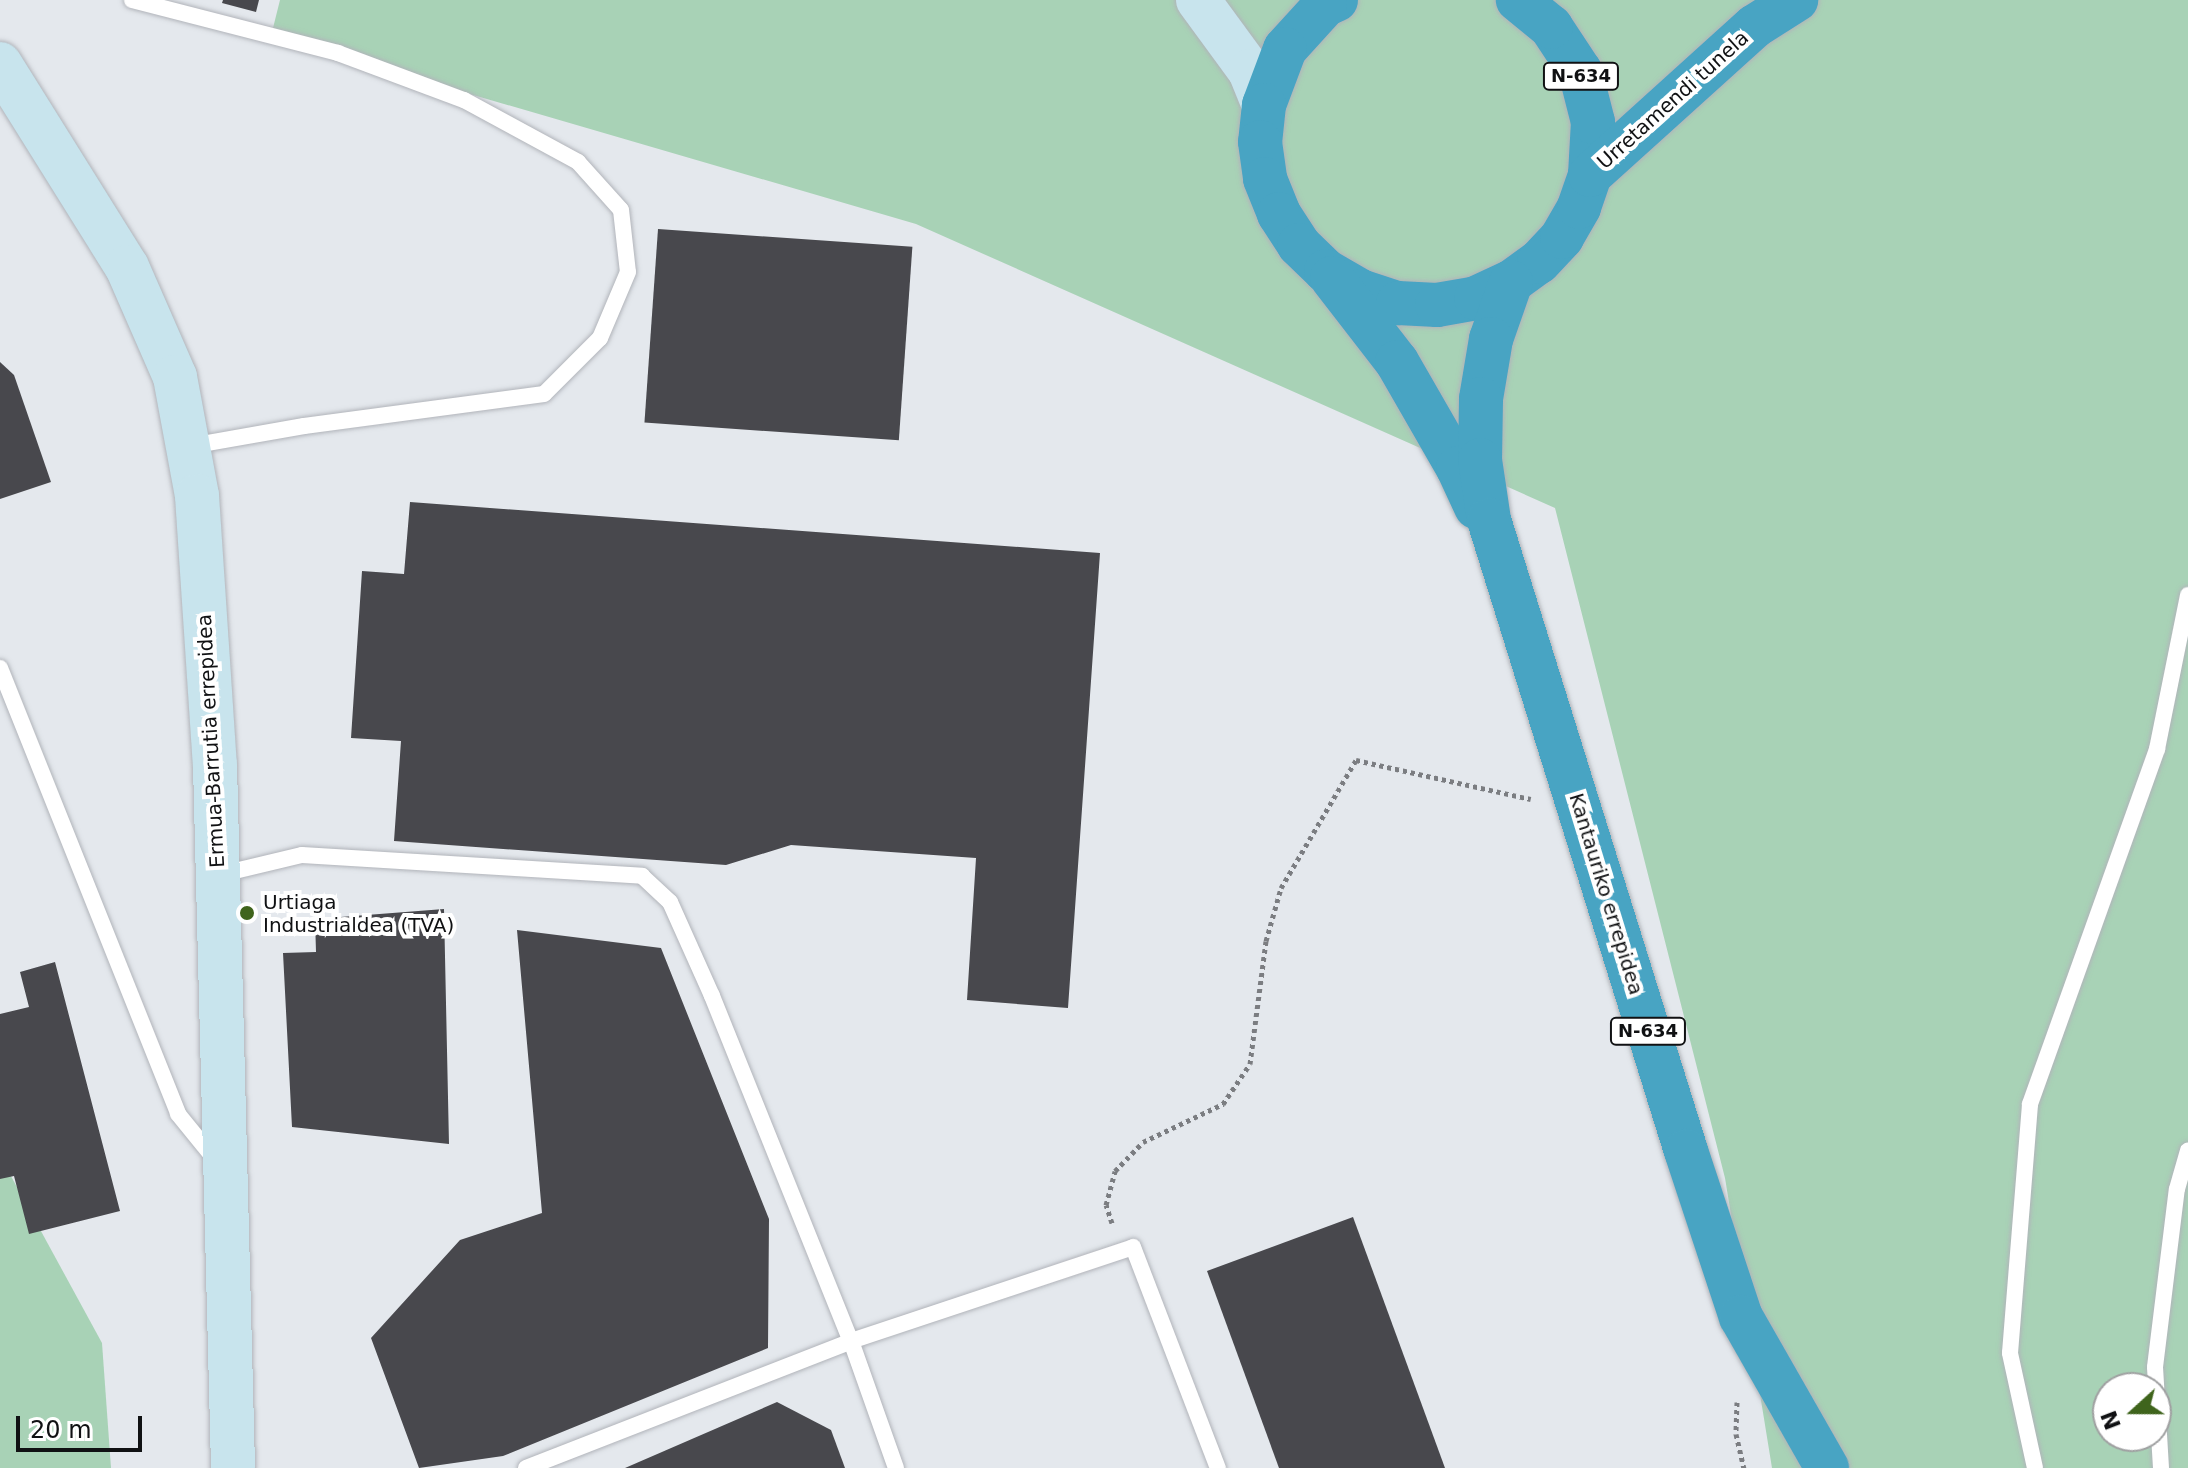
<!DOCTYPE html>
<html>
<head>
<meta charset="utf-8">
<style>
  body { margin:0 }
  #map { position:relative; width:2188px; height:1468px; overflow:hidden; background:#e4e8ed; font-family:"DejaVu Sans",sans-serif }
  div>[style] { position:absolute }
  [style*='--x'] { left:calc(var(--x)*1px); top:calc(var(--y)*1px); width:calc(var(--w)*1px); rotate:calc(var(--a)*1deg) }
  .green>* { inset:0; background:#a8d2b6 }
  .building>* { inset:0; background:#48484d; transform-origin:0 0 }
  .path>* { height:5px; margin-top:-2.5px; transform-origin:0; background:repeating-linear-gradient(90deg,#7b7d81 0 4px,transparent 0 8px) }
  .roads { filter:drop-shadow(0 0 2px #b1b4ba) drop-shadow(0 0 2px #b1b4ba) }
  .lane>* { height:16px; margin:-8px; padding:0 8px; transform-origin:8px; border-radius:8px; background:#fff }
  .secondary>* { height:44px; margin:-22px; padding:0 22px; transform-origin:22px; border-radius:22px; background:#c8e4ed }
  .highway>* { height:44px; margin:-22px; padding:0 22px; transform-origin:22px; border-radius:22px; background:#48a4c3 }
  .dots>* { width:22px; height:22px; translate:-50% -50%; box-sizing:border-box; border:4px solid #fff; border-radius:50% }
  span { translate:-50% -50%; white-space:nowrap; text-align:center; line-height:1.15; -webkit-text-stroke:8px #fff; paint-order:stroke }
  .shield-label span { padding:2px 6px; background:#fff; border:2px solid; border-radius:6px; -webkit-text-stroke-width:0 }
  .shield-label { font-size:18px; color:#101113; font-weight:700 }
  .street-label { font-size:20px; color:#101113 }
  .poi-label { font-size:20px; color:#101113 }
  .left { translate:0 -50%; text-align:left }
  .north { position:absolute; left:2092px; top:1372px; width:80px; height:80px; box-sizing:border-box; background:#fff; border:2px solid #9fa0a1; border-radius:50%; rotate:249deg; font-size:22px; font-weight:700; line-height:32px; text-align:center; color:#101113 }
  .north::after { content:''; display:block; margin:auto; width:28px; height:36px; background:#3f641c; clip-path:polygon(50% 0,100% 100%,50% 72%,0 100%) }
  .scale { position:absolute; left:16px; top:1416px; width:126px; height:36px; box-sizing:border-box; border:4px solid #101113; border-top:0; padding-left:10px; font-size:24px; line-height:28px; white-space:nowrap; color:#101113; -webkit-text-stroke:6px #fff; paint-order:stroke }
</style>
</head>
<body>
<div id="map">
  <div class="green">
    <i style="clip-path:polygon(evenodd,280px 0,2188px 0,2188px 1468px,1772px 1468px,1725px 1178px,1555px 508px,916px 224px,271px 36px,280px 0,2108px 1388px,2156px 1388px,2156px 1436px,2108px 1436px,2108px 1388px)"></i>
    <i style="clip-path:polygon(0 1156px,102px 1343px,111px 1468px,0 1468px)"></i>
  </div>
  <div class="building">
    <i style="clip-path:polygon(223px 0,259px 0,256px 12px,222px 3px)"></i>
    <i style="left:658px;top:229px;width:255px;height:194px;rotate:4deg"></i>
    <i style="clip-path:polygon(0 362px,14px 375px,51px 482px,0 499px)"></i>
    <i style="clip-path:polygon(410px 502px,1100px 553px,1068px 1008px,967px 1000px,976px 858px,791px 845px,726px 865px,394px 841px,401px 741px,351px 738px,362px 571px,404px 574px)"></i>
    <i style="clip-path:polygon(444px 909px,449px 1144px,292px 1127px,283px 953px,316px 952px,315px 919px)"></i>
    <i style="clip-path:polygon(517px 930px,661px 948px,769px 1219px,768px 1348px,503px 1456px,419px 1468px,371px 1338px,460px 1240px,542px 1213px)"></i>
    <i style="clip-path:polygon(55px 962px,120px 1211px,29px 1234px,14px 1176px,0 1179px,0 1014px,29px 1007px,20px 972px)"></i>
    <i style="clip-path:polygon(1353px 1217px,1445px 1468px,1279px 1468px,1207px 1271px)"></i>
    <i style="clip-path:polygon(777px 1402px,831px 1430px,845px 1468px,625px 1468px)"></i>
  </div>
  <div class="path">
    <i style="--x:1112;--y:1223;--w:19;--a:-108"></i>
    <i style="--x:1106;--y:1205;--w:35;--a:-75"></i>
    <i style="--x:1115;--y:1171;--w:40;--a:-46"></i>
    <i style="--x:1143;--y:1142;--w:89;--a:-25.4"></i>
    <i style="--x:1223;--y:1104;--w:48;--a:-56"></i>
    <i style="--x:1250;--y:1064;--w:124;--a:-82.6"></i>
    <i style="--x:1266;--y:941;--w:55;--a:-74.2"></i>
    <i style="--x:1281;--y:888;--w:148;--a:-59.6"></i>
    <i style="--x:1356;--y:760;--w:179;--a:12.6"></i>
    <i style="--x:1737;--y:1402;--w:32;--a:92"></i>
    <i style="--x:1736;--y:1434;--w:35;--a:77"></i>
  </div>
  <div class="roads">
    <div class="lane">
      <i style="--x:132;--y:0;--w:213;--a:14.4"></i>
      <i style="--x:338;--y:53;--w:134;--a:20.5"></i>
      <i style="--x:464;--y:100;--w:130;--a:28.5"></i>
      <i style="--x:578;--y:162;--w:64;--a:48.1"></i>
      <i style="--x:621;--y:210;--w:62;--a:83.6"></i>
      <i style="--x:628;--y:272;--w:72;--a:113"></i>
      <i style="--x:600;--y:338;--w:79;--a:135"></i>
      <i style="--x:544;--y:394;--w:242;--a:172.4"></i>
      <i style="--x:304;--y:426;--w:116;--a:170"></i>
      <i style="--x:0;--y:668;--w:480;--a:68.2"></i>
      <i style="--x:178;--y:1114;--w:62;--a:50.9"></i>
      <i style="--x:218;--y:875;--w:86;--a:-13.4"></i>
      <i style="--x:302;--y:855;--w:341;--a:3.5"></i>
      <i style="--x:642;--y:876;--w:38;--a:43"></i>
      <i style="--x:670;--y:902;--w:103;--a:65.9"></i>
      <i style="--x:712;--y:996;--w:372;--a:68.1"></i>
      <i style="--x:851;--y:1341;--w:135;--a:70.5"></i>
      <i style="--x:526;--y:1468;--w:349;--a:-21.3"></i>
      <i style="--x:851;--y:1341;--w:297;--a:-18.4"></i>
      <i style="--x:1133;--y:1247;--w:237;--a:69"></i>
      <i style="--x:2035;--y:1468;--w:118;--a:-102.3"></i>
      <i style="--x:2010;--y:1353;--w:250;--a:-85.4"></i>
      <i style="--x:2030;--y:1104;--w:377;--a:-70.3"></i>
      <i style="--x:2157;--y:749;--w:157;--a:-78.6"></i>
      <i style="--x:2161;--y:1468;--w:101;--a:-93.4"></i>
      <i style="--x:2155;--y:1367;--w:179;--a:-83"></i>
      <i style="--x:2177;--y:1189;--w:40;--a:-74"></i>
    </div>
    <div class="secondary">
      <i style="--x:1198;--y:0;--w:88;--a:53.8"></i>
      <i style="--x:1250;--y:71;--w:37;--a:68"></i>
      <i style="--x:0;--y:64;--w:239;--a:58"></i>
      <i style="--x:127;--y:267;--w:120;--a:66.4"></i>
      <i style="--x:175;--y:377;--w:121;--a:79.5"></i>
      <i style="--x:197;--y:496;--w:270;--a:86.2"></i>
      <i style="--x:215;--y:765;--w:703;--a:88.53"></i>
    </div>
    <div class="highway">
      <i style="--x:1336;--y:0;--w:12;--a:156"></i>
      <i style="--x:1325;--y:5;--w:59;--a:132.3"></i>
      <i style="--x:1285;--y:49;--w:60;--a:110.6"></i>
      <i style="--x:1264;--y:105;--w:37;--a:96"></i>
      <i style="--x:1260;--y:142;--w:37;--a:82"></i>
      <i style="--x:1265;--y:179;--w:38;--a:68"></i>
      <i style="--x:1279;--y:214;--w:37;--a:57"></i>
      <i style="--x:1299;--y:245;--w:37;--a:44"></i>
      <i style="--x:1326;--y:271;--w:39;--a:30"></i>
      <i style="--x:1360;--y:291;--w:40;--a:18"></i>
      <i style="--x:1398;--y:303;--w:39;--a:3"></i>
      <i style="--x:1437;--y:305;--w:40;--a:-10"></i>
      <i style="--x:1476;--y:298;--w:38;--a:-25"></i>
      <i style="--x:1511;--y:282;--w:34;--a:-36"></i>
      <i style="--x:1539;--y:262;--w:34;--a:-47"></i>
      <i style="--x:1562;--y:237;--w:34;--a:-60"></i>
      <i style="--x:1579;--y:207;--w:34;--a:-71"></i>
      <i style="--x:1590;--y:175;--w:53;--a:-86.8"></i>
      <i style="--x:1593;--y:122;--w:53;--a:-104.3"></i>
      <i style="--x:1580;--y:71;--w:53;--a:-123.4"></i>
      <i style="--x:1551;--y:27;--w:43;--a:-140.7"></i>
      <i style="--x:1590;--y:175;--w:222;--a:-42.1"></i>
      <i style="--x:1755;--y:26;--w:49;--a:-32.4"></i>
      <i style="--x:1332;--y:278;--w:106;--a:52.3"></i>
      <i style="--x:1397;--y:362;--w:122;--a:60.1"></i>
      <i style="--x:1458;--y:468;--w:43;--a:65.2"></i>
      <i style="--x:1511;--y:282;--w:60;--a:109.3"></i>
      <i style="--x:1491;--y:339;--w:61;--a:99.5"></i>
      <i style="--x:1481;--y:399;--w:61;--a:90.9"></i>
      <i style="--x:1480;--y:460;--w:61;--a:81.5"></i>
      <i style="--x:1489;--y:520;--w:661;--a:72.66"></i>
      <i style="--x:1686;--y:1151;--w:175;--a:71.7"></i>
      <i style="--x:1741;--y:1317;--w:174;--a:60.3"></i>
    </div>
  </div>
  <div class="dots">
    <i style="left:247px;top:913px;background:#3f641c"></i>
  </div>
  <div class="shield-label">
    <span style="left:1581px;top:76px">N-634</span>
    <span style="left:1648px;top:1031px">N-634</span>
  </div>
  <div class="street-label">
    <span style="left:1673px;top:100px;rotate:-42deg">Urretamendi tunela</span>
    <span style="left:211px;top:741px;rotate:-93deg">Ermua-Barrutia errepidea</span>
    <span style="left:1606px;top:894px;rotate:73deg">Kantauriko errepidea</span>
  </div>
  <div class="poi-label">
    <span class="left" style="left:263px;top:914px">Urtiaga<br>Industrialdea (TVA)</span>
  </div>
  <div class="north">N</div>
  <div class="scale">20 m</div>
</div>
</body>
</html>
